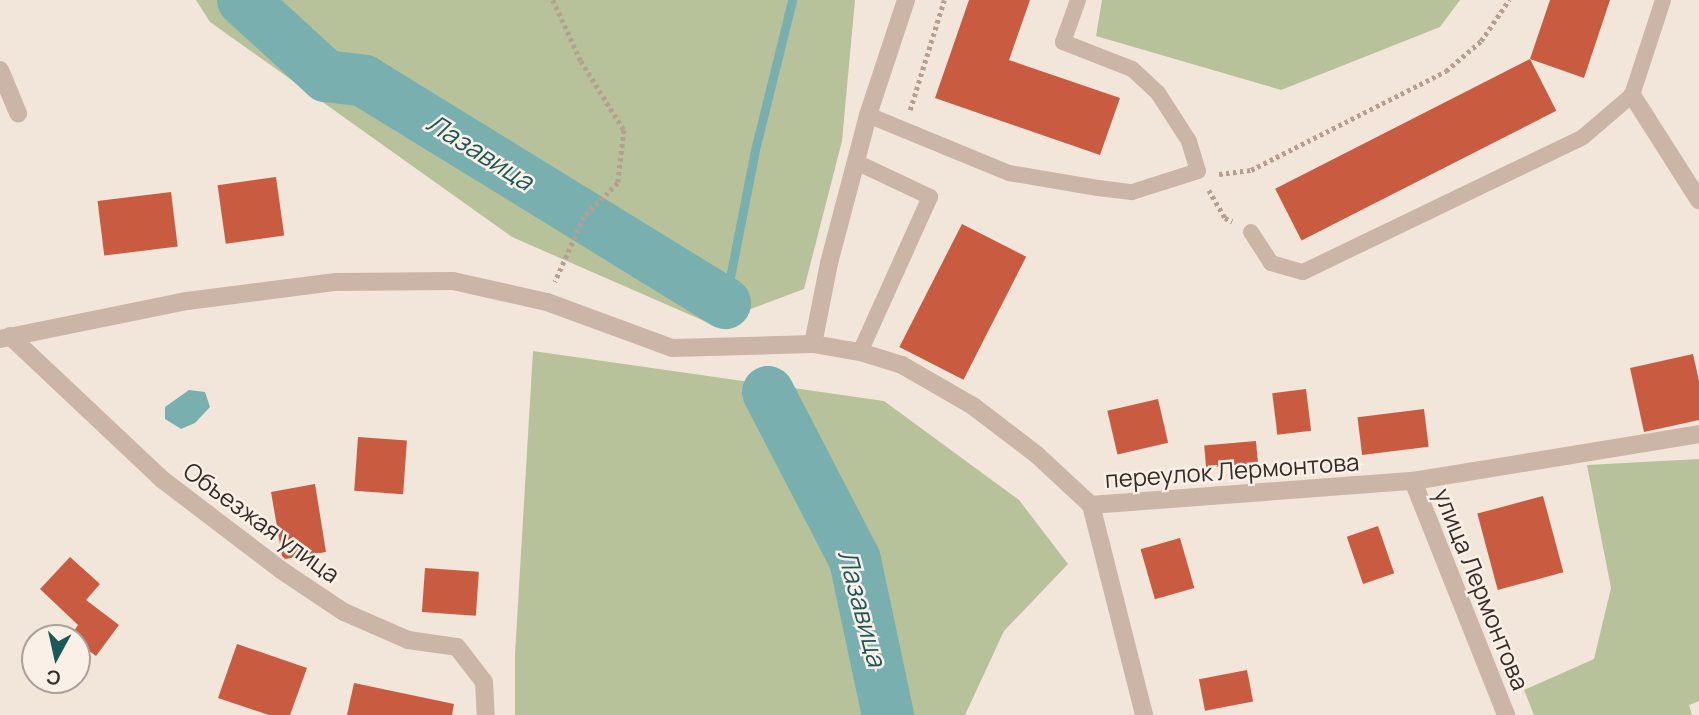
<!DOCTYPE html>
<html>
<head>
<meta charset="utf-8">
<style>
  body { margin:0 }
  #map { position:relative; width:1699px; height:715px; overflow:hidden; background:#f2e6da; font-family:Manrope,sans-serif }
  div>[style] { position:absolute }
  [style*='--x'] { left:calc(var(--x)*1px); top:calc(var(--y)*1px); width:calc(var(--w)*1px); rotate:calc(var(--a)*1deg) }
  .green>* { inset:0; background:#b7c29a }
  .water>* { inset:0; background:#79b0af }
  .stream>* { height:9px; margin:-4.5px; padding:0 4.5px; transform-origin:4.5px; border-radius:4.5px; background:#79b0af }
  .river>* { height:52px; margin:-26px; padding:0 26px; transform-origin:26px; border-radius:26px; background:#79b0af }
  .building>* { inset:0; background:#c95b41; transform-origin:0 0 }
  .path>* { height:4.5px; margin-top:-2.25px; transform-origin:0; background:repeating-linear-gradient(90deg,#b79f90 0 3.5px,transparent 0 7px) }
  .service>* { height:16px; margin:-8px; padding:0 8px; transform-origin:8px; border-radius:8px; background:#cbb5a6 }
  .minor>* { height:18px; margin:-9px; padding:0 9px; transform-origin:9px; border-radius:9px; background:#cbb5a6 }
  span { translate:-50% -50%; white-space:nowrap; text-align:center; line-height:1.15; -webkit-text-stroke:5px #faf0e7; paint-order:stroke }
  .street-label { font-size:24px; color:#372b27 }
  .water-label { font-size:26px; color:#1b5959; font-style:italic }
  .north { position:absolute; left:21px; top:624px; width:70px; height:70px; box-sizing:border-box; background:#faf0e7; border:2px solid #aca19a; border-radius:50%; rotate:188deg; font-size:19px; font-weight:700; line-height:28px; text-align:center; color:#372b27 }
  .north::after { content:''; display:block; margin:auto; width:24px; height:32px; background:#1b5959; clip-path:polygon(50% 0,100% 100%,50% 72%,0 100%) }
</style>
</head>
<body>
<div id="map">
  <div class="green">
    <i style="clip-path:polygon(196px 0,855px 0,842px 141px,804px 289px,711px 324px,512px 237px,210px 22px)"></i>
    <i style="clip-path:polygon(1102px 0,1460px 0,1440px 27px,1281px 90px,1096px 36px)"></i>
    <i style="clip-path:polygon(533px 351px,884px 401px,1019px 500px,1068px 564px,1004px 631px,965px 715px,515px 715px,515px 654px)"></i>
    <i style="clip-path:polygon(1699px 459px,1699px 701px,1689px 705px,1692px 715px,1534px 715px,1524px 690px,1594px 659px,1611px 588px,1587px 465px)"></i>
  </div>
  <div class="water">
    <i style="clip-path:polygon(189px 390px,205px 392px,210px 407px,195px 423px,181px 429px,165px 419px,165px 407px)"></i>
  </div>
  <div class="stream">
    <i style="--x:725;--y:303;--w:156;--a:-78.9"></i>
    <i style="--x:755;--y:150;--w:154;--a:-76.1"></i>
  </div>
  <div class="river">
    <i style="--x:243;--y:0;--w:113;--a:42.5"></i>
    <i style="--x:326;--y:76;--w:38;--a:7"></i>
    <i style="--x:364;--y:81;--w:424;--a:31.6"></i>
    <i style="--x:768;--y:392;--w:189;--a:62.6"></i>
    <i style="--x:855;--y:560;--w:158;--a:78"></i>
  </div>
  <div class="building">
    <i style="clip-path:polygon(969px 0,1030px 0,1009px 60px,1120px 98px,1100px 155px,935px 98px)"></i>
    <i style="clip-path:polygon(1550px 0,1610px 0,1584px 78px,1530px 59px)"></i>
    <i style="left:1530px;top:59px;width:58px;height:286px;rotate:63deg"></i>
    <i style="left:276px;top:177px;width:59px;height:59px;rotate:82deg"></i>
    <i style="left:171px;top:192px;width:55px;height:74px;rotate:83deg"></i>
    <i style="left:962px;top:224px;width:72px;height:138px;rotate:27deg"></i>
    <i style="clip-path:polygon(1693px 354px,1699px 381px,1699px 420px,1644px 432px,1630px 368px)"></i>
    <i style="left:1306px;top:389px;width:42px;height:34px;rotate:83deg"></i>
    <i style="left:1158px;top:399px;width:45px;height:52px;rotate:77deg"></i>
    <i style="left:1424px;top:409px;width:38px;height:67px;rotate:83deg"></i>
    <i style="left:358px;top:437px;width:49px;height:54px;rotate:4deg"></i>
    <i style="left:1256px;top:441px;width:22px;height:52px;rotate:85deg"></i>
    <i style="clip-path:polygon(315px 484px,326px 552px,285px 559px,282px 556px,271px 492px)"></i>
    <i style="left:1543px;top:496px;width:79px;height:68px;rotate:75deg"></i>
    <i style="left:1378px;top:526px;width:50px;height:33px;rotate:71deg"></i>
    <i style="left:1180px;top:538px;width:52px;height:41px;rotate:74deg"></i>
    <i style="clip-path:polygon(70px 557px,100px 584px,86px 600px,119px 625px,96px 656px,77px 642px,77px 638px,70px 637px,78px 625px,40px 589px)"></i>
    <i style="left:425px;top:568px;width:54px;height:44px;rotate:4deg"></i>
    <i style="clip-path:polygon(237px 644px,307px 668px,290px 715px,269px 715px,218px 698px)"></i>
    <i style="left:1247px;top:670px;width:32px;height:49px;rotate:79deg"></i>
    <i style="clip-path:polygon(354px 683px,454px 704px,452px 715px,347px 715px)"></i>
  </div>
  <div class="path">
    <i style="--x:553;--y:0;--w:67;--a:65.3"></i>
    <i style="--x:581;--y:61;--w:81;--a:58.1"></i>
    <i style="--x:624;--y:130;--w:53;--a:96.5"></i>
    <i style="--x:618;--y:183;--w:48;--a:135"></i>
    <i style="--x:584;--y:217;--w:71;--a:114"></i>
    <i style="--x:910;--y:110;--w:115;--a:-72.8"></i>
    <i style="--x:1219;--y:174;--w:32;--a:-7"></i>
    <i style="--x:1251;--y:170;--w:219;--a:-26.9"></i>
    <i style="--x:1446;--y:71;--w:46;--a:-40.6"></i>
    <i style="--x:1481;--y:41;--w:50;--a:-55.7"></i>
    <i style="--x:1209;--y:190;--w:32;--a:60"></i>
    <i style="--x:1225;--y:218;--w:8;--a:23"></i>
  </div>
  <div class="service">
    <i style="--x:868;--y:115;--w:152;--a:22.4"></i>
    <i style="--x:1009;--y:173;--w:90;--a:9.6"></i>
    <i style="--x:1098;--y:188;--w:34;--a:7"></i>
    <i style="--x:1132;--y:192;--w:69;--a:-17.7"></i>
    <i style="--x:1198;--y:171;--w:31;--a:-107"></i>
    <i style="--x:1189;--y:141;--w:57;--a:-122.9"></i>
    <i style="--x:1158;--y:93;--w:35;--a:-137"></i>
    <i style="--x:1132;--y:69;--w:74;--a:-158.6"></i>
    <i style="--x:1063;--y:42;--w:45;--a:-70.3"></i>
    <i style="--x:856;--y:162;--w:82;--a:25.3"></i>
    <i style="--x:930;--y:197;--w:170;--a:114.3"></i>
    <i style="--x:1251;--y:232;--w:37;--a:57"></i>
    <i style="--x:1271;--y:263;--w:33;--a:16"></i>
    <i style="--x:1303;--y:272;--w:311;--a:-25.7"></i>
    <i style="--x:1583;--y:137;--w:65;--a:-40.6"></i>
    <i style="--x:1632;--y:95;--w:100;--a:-71.9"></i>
  </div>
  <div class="minor">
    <i style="--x:0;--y:70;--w:47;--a:67.3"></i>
    <i style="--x:1632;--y:95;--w:125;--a:57.5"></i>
    <i style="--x:10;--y:336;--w:210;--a:43.3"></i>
    <i style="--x:163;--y:480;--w:148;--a:37.3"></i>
    <i style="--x:281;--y:570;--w:76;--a:33.7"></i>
    <i style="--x:344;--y:612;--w:70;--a:23.6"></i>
    <i style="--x:408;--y:640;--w:49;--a:8.1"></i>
    <i style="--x:457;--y:647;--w:44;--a:52.4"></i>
    <i style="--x:484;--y:682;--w:33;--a:87"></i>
    <i style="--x:0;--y:339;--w:191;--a:-11.5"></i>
    <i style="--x:187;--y:301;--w:150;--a:-7.3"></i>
    <i style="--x:336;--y:282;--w:117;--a:-0.5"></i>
    <i style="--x:453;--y:281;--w:96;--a:12.6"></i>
    <i style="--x:547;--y:302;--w:133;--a:20.2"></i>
    <i style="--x:672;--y:348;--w:141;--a:-1.6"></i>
    <i style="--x:813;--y:344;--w:48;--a:9.7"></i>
    <i style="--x:860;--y:352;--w:44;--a:17.2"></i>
    <i style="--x:902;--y:365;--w:82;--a:30"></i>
    <i style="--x:973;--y:406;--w:81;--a:37.4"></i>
    <i style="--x:1037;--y:455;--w:74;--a:42.8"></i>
    <i style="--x:1091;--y:505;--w:323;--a:-4.3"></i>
    <i style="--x:1413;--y:481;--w:290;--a:-9.3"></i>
    <i style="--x:813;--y:344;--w:83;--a:-78.8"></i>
    <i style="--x:829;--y:263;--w:153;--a:-75.2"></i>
    <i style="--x:868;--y:115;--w:121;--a:-71.7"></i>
    <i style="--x:1413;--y:481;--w:252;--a:68.3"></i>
    <i style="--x:1091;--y:505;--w:217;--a:75.8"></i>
  </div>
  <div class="street-label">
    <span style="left:1232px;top:470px;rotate:-4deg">переулок Лермонтова</span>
    <span style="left:262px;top:522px;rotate:36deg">Объезжая улица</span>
    <span style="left:1482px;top:589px;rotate:68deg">улица Лермонтова</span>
  </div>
  <div class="water-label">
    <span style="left:480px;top:152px;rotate:32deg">Лазавица</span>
    <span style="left:862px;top:608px;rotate:75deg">Лазавица</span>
  </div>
  <div class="north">С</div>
</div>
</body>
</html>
